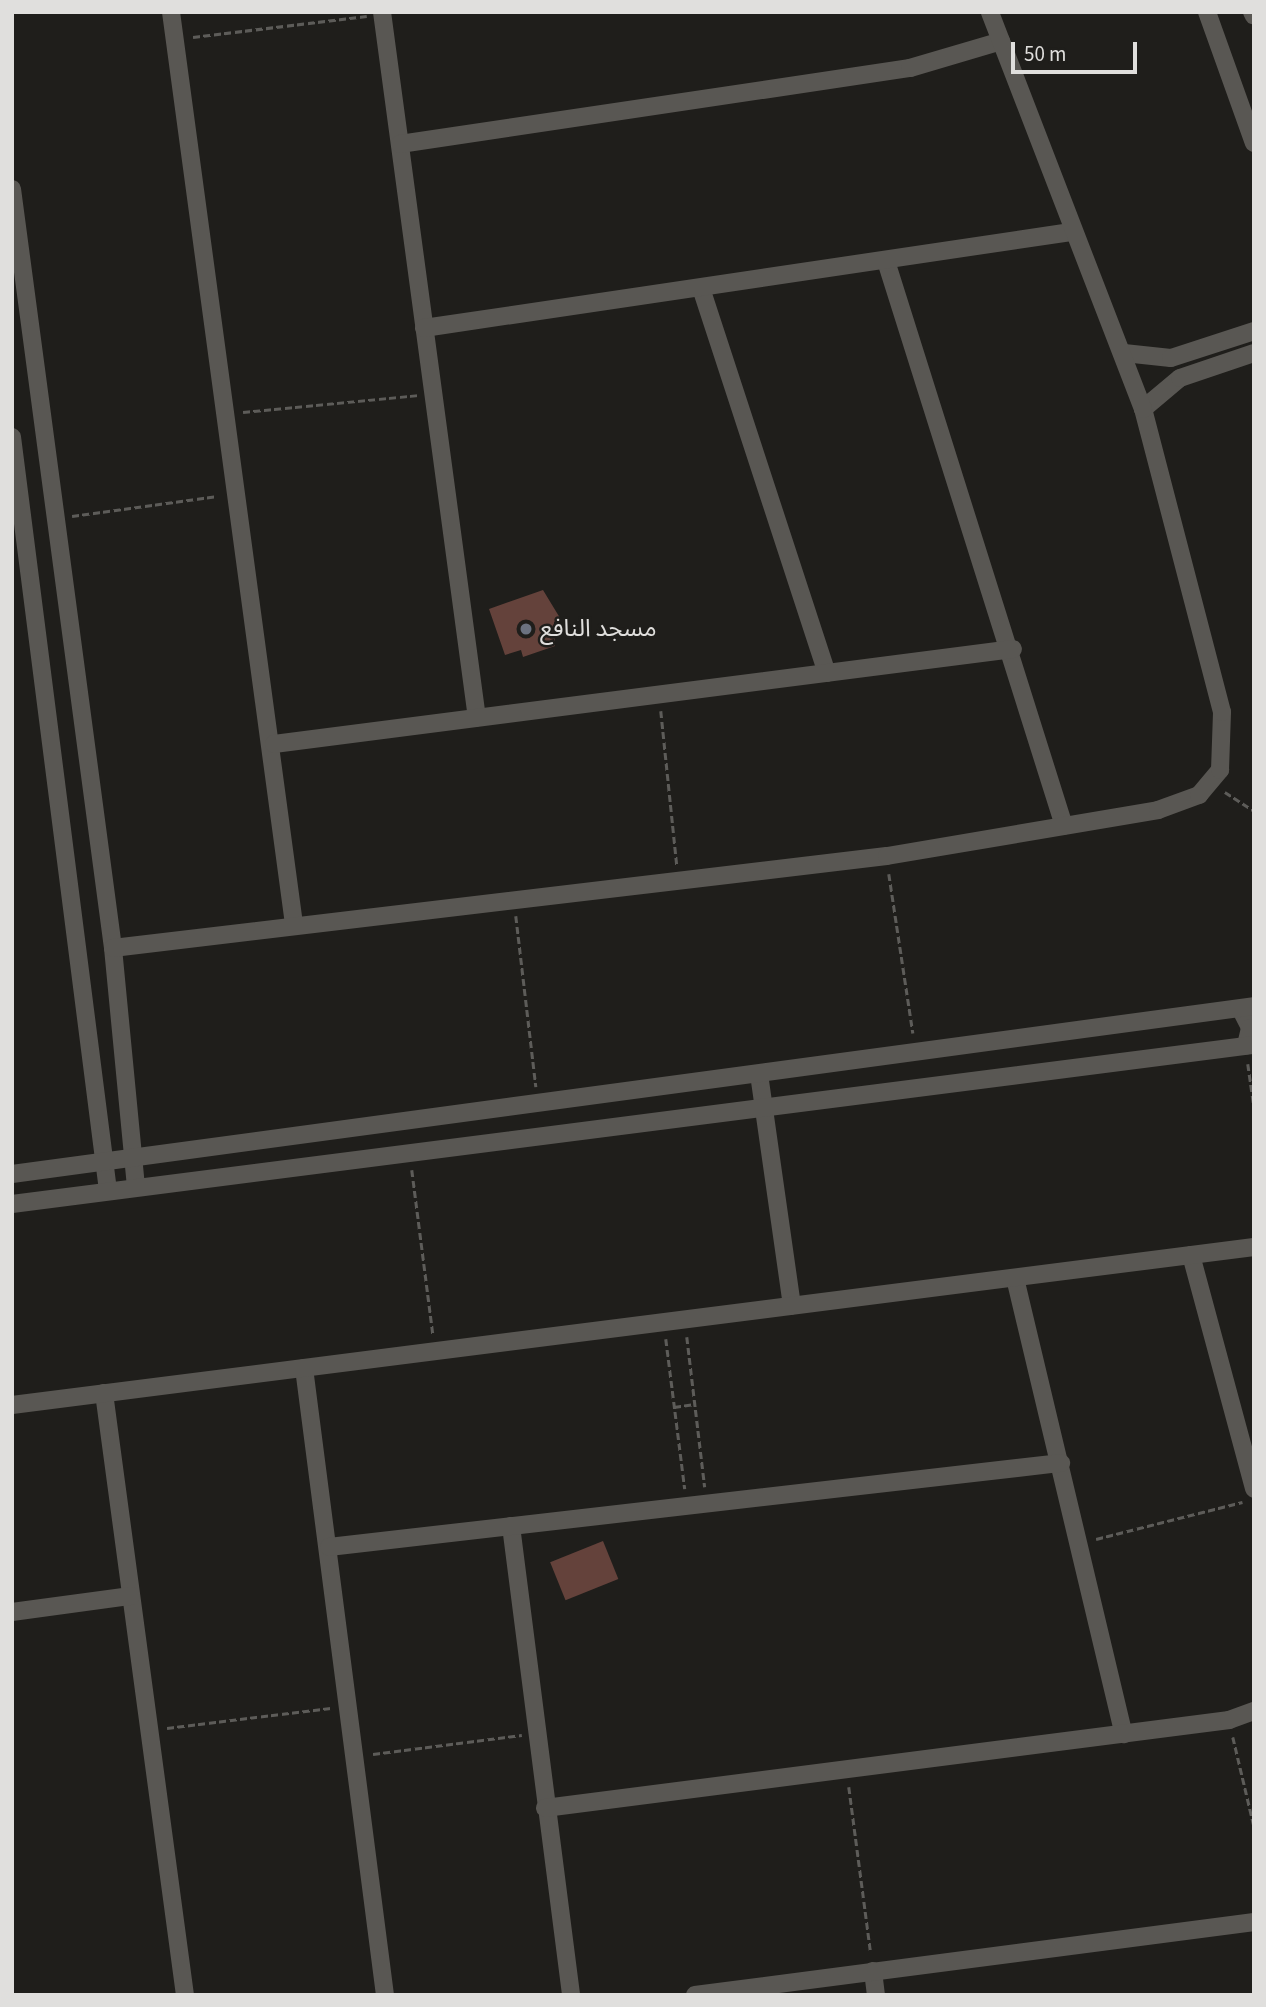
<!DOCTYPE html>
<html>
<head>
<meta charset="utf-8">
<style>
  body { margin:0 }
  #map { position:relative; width:1266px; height:2007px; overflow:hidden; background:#1f1e1b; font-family:"Source Sans 3","Noto Sans Arabic",sans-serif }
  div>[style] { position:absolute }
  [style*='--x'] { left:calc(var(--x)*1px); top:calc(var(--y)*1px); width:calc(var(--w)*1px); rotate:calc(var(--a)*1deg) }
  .building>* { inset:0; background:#64423b; transform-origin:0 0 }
  .path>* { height:2.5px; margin-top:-1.25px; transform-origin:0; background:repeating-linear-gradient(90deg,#5d5c59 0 7px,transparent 0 10.5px) }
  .minor>* { height:18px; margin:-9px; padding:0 9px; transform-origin:9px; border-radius:9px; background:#595753 }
  .dots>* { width:19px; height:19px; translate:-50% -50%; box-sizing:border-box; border:4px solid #1f1e1b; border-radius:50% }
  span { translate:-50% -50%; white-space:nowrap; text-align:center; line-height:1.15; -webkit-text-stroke:5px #1f1e1b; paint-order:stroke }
  .poi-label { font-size:24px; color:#e0dfdd }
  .left { translate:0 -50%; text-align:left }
  .frame { position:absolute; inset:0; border:14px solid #e0dfdd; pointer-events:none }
  .scale { position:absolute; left:1011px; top:42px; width:126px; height:32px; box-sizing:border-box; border:4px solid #e0dfdd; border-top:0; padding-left:9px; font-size:21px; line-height:24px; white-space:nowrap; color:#e0dfdd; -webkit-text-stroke:5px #1f1e1b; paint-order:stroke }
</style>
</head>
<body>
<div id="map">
  <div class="building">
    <i style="clip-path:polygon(543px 590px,560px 618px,554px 622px,555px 646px,523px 657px,521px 650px,505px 655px,489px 609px)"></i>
    <i style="left:603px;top:1541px;width:41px;height:57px;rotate:68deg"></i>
  </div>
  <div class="path">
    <i style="--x:193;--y:37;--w:175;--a:-6.9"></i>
    <i style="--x:243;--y:412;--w:176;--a:-5.5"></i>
    <i style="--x:72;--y:516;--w:147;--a:-7.8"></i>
    <i style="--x:661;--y:711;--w:155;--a:84.1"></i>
    <i style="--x:1225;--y:792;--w:35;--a:33"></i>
    <i style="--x:889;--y:874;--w:161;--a:81.4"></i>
    <i style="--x:516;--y:916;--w:172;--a:83.3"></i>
    <i style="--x:1248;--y:1064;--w:42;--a:81.9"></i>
    <i style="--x:412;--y:1170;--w:165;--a:82.7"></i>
    <i style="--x:687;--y:1337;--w:151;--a:83.2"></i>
    <i style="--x:666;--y:1339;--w:151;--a:82.8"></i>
    <i style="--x:674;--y:1407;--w:21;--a:-8"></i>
    <i style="--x:1096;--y:1539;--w:151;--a:-14.2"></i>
    <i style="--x:167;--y:1728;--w:165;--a:-7"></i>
    <i style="--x:1233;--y:1737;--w:91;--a:76.7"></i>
    <i style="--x:373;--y:1754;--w:150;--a:-7.3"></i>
    <i style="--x:849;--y:1787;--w:168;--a:82.5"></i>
  </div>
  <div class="minor">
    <i style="--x:171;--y:12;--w:920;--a:82.32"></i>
    <i style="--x:382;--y:12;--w:712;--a:82.34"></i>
    <i style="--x:1207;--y:12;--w:139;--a:70.3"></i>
    <i style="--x:1252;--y:12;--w:4;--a:63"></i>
    <i style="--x:400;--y:144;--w:516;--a:-8.48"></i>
    <i style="--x:910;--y:68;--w:95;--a:-16.5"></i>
    <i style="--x:12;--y:189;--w:766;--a:82.42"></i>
    <i style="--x:113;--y:948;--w:240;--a:84.5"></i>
    <i style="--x:886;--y:261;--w:592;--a:72.51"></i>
    <i style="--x:701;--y:288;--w:405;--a:71.9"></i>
    <i style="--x:424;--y:328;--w:654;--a:-8.44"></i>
    <i style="--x:1124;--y:353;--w:47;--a:6.1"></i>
    <i style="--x:1171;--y:358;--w:87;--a:-18"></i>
    <i style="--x:1143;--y:409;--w:48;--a:-40"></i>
    <i style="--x:1180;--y:378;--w:78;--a:-18.7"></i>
    <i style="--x:12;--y:437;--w:760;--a:82.74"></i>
    <i style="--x:274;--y:744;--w:745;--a:-7.33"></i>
    <i style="--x:113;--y:948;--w:779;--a:-6.78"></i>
    <i style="--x:887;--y:856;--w:275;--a:-9.6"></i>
    <i style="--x:1158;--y:810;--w:44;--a:-20.1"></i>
    <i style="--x:1199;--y:795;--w:33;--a:-50"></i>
    <i style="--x:1220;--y:770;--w:58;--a:-88"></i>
    <i style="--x:1222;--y:712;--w:313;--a:-104.6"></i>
    <i style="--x:1143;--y:409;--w:425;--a:-111.1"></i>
    <i style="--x:1242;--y:1012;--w:18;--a:63"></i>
    <i style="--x:1250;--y:1028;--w:18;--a:103"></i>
    <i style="--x:759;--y:1074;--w:234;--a:81.9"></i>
    <i style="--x:12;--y:1174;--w:1253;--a:-7.7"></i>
    <i style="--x:12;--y:1204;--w:1252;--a:-7.3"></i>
    <i style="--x:1191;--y:1255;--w:242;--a:74.9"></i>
    <i style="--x:1015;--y:1278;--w:469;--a:76.6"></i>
    <i style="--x:304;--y:1368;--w:632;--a:82.64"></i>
    <i style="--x:104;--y:1393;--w:607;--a:82.34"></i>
    <i style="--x:12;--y:1405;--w:1252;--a:-7.25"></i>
    <i style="--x:511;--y:1526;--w:473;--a:82.7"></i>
    <i style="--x:329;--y:1547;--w:737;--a:-6.55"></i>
    <i style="--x:12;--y:1612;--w:120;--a:-7.7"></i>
    <i style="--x:545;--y:1808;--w:690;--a:-7.33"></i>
    <i style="--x:1229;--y:1720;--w:27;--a:-20"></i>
    <i style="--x:873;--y:1971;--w:24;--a:83"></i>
    <i style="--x:695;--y:1995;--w:564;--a:-7.44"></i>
  </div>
  <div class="dots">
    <i style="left:526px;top:629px;background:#6b7280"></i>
  </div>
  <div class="poi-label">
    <span class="left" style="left:540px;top:629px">مسجد النافع</span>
  </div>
  <div class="frame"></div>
  <div class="scale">50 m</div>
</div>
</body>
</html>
